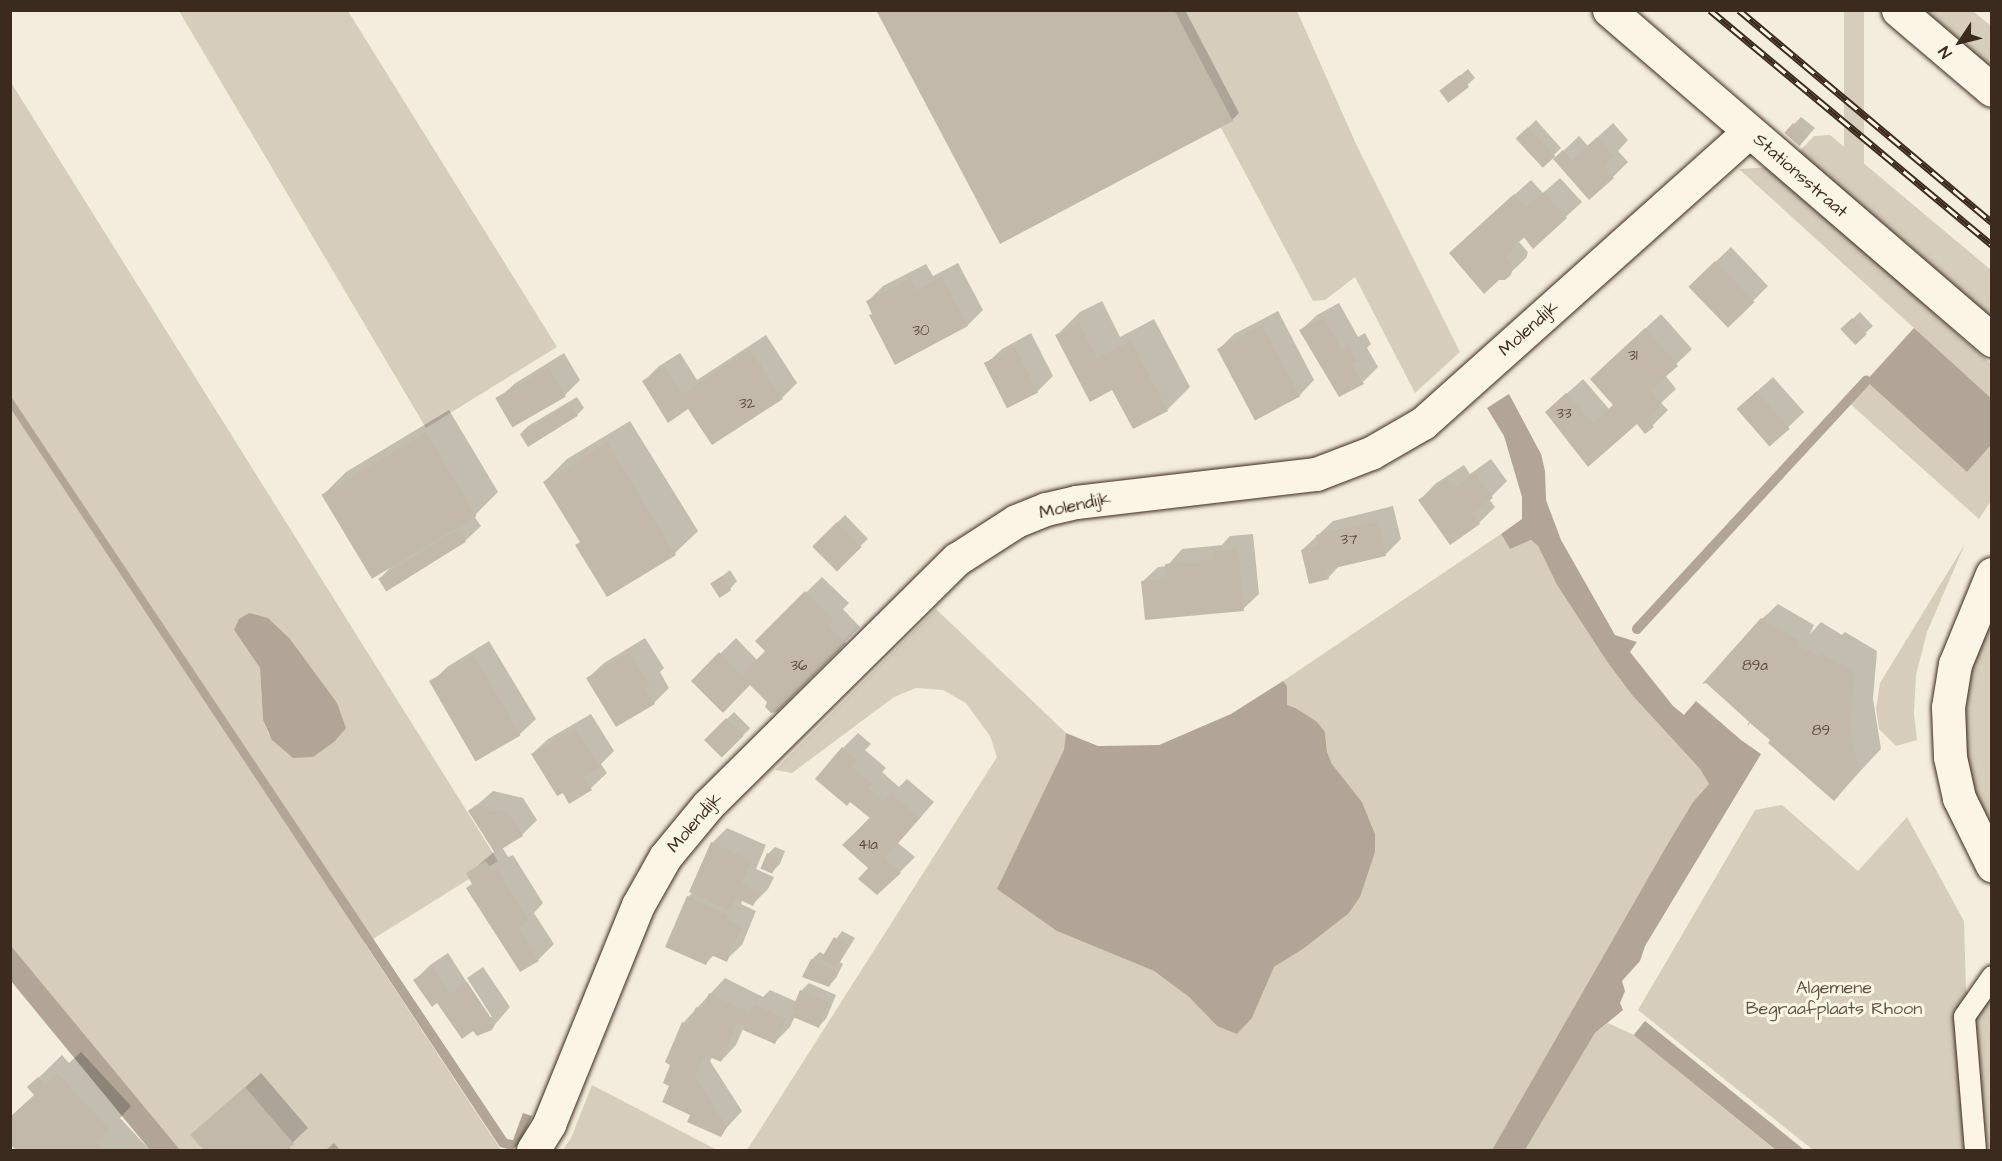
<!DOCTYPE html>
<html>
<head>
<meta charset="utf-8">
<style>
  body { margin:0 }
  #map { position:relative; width:2002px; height:1161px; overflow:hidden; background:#f4eddd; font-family:"Architects Daughter",sans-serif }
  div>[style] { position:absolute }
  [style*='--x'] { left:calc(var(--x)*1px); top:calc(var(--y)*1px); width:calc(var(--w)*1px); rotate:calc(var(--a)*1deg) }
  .green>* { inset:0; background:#d6cdbd; transform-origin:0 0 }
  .water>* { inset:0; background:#b0a596; transform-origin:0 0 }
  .shadow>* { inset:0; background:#0003; transform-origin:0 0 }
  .stream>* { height:10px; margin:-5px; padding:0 5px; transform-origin:5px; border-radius:5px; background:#b0a596 }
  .building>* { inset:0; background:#c3b9aa; transform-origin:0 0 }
  .roads { filter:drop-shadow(0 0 2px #3b2a1e) drop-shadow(0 0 2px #3b2a1e) }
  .service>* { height:21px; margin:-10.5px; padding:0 10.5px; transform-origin:10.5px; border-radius:10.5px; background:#fcf5e5 }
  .minor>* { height:33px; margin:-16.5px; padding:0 16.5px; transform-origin:16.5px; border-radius:16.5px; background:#fcf5e5 }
  .tertiary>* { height:33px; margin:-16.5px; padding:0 16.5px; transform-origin:16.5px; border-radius:16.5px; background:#fcf5e5 }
  .primary>* { height:33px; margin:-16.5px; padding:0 16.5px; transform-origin:16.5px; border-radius:16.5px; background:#fcf5e5 }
  .rail>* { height:7px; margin-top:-3.5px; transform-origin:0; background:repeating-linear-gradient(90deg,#fcf5e5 0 14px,#3b2a1e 0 28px); box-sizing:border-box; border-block:2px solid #3b2a1e }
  span { translate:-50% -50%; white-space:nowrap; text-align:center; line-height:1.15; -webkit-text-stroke:6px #fcf5e5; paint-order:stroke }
  .number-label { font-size:15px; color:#5d4e41 }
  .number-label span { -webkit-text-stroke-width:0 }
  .street-label { font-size:18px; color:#3b2a1e }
  .park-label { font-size:18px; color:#625346 }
  .frame { position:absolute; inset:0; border:12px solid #3b2a1e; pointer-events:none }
  .north { position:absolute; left:1930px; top:12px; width:60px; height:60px; -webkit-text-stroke:4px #fcf5e5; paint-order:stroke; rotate:235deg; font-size:16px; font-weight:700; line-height:24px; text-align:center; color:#3b2a1e }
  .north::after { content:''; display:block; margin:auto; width:21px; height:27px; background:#3b2a1e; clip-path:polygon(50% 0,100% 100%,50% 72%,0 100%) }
</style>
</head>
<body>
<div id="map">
  <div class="green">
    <i style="clip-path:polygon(179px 11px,348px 11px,557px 347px,426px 428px)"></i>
    <i style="clip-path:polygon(1159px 11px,1297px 11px,1356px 144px,1460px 352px,1415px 393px,1355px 277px,1325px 300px,1313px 301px)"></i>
    <i style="left:1844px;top:11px;width:20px;height:193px"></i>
    <i style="clip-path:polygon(1923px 11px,1973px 11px,1991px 26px,1991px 69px)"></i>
    <i style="clip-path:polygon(evenodd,10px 81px,498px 861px,365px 944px,501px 1150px,153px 1150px,11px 975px,10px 81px,254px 616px,268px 618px,271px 739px,263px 720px,260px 668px,234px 630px,254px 616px)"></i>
    <i style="clip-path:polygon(1830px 135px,1991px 270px,1991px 317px,1799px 152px,1814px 136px)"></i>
    <i style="clip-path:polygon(1770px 167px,1991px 364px,1991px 398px,1739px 169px)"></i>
    <i style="clip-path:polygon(1866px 381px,1967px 472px,1991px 445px,1991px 501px,1979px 519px,1848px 402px)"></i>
    <i style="clip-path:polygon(1501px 534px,1510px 549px,1531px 540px,1538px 546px,1557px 585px,1608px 663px,1632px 695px,1700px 769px,1709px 784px,1693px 802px,1667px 845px,1492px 1150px,747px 1150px,997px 757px,990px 736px,966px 703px,943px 690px,916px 688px,894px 697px,792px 773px,775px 770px,936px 609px,1066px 733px,1057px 931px,1154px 971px,1189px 997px,1217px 1026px,1252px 1018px,1274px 967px,1303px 949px,1348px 914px,1375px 834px,1362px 802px,1332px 764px,1327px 752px,1325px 732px,1297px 708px,1286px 705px,1287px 686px,1283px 681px)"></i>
    <i style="clip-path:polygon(1965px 544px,1927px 632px,1916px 675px,1914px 714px,1917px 740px,1896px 746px,1879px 729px,1876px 709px,1880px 683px)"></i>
    <i style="clip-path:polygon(1991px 609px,1991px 834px,1971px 782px,1964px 732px,1968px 676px)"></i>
    <i style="clip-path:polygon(1782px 805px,1858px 871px,1907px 817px,1964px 921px,1966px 991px,1980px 1003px,1991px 990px,1991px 1150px,1813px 1150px,1638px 1010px,1755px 810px)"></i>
    <i style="clip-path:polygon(1608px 1023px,1634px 1035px,1775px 1150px,1525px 1150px,1595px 1033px)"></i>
    <i style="clip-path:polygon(592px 1085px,717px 1150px,563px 1150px,571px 1138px)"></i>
  </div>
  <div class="water">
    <i style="clip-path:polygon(1914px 328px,1991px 398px,1991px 445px,1967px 472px,1866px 381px)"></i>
    <i style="clip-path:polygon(1509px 394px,1541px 454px,1545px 471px,1546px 500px,1561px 540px,1615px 635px,1637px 642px,1630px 652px,1673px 706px,1684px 715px,1696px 701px,1741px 740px,1761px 754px,1645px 946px,1640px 961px,1622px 981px,1625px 991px,1620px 1003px,1623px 1010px,1595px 1033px,1525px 1150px,1492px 1150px,1667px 845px,1693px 802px,1709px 784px,1700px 769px,1632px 695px,1608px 663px,1557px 585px,1538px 546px,1531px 540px,1510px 549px,1501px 534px,1522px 519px,1522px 497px,1504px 436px,1487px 408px)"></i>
    <i style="clip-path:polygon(10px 395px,507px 1139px,513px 1140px,523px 1113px,532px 1116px,519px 1144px,512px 1150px,500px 1147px,11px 409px)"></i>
    <i style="clip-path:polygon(249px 613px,268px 618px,290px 639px,337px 703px,346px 728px,335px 741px,313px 757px,293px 758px,271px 739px,269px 733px,263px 720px,260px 668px,234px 630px,239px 619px)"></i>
    <i style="clip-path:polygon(1283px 681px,1287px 686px,1287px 705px,1296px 708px,1317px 722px,1325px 732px,1327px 752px,1332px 764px,1362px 802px,1375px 834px,1375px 852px,1360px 897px,1348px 914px,1303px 949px,1274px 967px,1252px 1018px,1237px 1034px,1217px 1026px,1189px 997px,1154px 971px,1057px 931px,997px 889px,1064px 750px,1066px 733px,1098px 746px,1159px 745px,1231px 714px)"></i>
    <i style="clip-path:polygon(10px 946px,11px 946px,180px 1150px,150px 1150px,11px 981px)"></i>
    <i style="left:1645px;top:1021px;width:205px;height:18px;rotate:39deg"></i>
  </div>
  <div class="shadow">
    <i style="clip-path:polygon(878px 10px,1185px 10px,1239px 113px,1232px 120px)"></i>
    <i style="clip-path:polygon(1468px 69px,1475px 78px,1450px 101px,1450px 84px)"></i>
    <i style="clip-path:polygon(1801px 117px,1815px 128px,1807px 137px,1794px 124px)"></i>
    <i style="clip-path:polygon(1536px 120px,1561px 148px,1554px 155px,1525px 131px)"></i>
    <i style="clip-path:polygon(1613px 123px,1628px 140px,1618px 151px,1628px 162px,1613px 177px,1555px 159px,1579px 136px,1588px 146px)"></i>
    <i style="clip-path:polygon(1560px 178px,1582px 202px,1534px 246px,1525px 237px,1519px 242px,1528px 252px,1526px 258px,1504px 279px,1466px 238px,1531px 180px,1543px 193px)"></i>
    <i style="clip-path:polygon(1731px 247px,1768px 286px,1753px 301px,1705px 272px)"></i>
    <i style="clip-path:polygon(958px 263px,983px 310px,968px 325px,896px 363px,867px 302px,883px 286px,926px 264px,933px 276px)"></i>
    <i style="clip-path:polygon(1102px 301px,1120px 337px,1154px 319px,1190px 387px,1167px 410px,1133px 427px,1113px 388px,1057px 335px,1080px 312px)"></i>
    <i style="clip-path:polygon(1339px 303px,1358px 337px,1365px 333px,1371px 344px,1367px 348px,1378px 367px,1363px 382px,1301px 330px,1317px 315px)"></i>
    <i style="clip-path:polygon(1278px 311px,1314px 380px,1299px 396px,1219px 349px,1234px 334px)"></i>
    <i style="left:1860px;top:312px;width:19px;height:24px;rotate:47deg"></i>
    <i style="clip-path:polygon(1661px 314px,1692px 349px,1665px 375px,1676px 389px,1661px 403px,1668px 410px,1646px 432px,1637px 422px,1589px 464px,1563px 397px,1583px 379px,1609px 409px,1614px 404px,1607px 364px)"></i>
    <i style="clip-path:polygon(1031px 333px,1053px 376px,1038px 391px,1008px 406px,986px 364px,1002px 349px)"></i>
    <i style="clip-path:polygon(766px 335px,797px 383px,782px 398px,689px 407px,644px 381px,659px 366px,680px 353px,697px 380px)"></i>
    <i style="clip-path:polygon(564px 353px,580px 380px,565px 395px,498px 399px,514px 384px)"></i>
    <i style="clip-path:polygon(1773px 377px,1804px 412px,1770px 445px,1754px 394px)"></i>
    <i style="clip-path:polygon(577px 397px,584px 408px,577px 415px,521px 433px,528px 426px)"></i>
    <i style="clip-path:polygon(449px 410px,498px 492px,474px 516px,481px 526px,465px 541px,380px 578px,390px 568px,323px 495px,346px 472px)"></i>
    <i style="clip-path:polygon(630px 421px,698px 531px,675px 553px,608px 595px,577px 545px,581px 541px,544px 482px,567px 459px)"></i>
    <i style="clip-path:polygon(1491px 459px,1507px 481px,1489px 499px,1495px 507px,1479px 523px,1451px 543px,1420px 500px,1435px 484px,1464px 465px,1470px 474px)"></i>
    <i style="clip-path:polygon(1393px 506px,1401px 539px,1386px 554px,1340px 565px,1328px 578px,1302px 550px,1333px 521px)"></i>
    <i style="left:845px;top:515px;width:33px;height:44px;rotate:46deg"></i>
    <i style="clip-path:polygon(1253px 534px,1259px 594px,1243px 609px,1142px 582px,1158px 567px,1167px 566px,1182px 549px,1222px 545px,1230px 536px)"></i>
    <i style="clip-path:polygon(730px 570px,737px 581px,730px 589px,712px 584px)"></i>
    <i style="clip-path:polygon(822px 577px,849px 603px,843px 609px,860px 627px,776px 711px,750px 683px,693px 681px,736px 638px,758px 661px,767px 651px,757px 641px)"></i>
    <i style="clip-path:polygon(1778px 604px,1814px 625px,1810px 634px,1821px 622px,1842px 635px,1845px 632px,1877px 651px,1873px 699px,1881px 749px,1834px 799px,1772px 740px,1762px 619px)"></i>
    <i style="clip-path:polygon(645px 638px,664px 668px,660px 672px,669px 688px,654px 703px,588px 678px,604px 663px)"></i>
    <i style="clip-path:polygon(489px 641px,536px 719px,520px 734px,478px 759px,432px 682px,447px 667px)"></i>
    <i style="left:734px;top:712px;width:23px;height:40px;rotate:45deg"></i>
    <i style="clip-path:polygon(591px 714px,614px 751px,601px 764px,607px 773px,591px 788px,570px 802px,532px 754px,548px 739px)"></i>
    <i style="clip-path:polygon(858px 733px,871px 744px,865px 750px,886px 768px,882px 772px,899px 787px,907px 779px,934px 802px,898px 843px,915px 857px,900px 872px,870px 868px,844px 845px,870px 817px,843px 748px)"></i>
    <i style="clip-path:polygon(493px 791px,523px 798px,537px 820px,522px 835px,502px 847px,508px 857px,513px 855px,543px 903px,534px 913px,554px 944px,538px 960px,521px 970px,468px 874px,495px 851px,470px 811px)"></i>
    <i style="clip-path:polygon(727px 828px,766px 845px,756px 869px,774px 877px,768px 889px,753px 904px,743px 899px,741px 904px,756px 911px,742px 945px,726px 960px,714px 955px,706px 963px,688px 897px,693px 892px,712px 843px)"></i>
    <i style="clip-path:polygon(775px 847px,785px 851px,780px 864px,772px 872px,768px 854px)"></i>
    <i style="clip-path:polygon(842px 931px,855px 938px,840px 962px,843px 964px,836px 978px,829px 986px,804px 977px,812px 959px,820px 952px,825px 955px)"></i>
    <i style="clip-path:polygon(448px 953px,489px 1017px,492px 1017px,467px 978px,483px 967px,510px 1007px,491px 1029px,438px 1001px,415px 980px,430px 965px)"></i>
    <i style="clip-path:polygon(725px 978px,763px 997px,770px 990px,797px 1002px,801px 991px,809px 983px,836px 995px,826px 1019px,819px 1026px,795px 1016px,790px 1027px,774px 1043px,743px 1029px,736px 1045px,721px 1061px,712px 1057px,710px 1061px,742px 1111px,720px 1135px,692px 1114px,671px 1085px,683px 1023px)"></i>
    <i style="clip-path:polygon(81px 1052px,131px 1106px,120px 1118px,150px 1150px,19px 1150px,10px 1142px,35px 1095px,29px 1087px,62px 1055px,69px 1063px)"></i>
    <i style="clip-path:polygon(261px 1073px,308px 1128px,288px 1147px,291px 1150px,245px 1148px,206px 1150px,192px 1135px)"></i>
    <i style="clip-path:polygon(334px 1143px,340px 1150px,326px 1150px)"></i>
  </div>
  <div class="stream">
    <i style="--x:1637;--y:629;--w:338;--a:-47.3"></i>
  </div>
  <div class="building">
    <i style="clip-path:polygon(876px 10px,1174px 10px,1233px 121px,1000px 244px)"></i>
    <i style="left:1460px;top:75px;width:15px;height:26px;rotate:53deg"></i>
    <i style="left:1793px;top:123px;width:20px;height:13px;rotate:41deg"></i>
    <i style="left:1528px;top:127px;width:40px;height:17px;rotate:47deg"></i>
    <i style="clip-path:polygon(1597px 137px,1614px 156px,1604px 166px,1614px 178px,1589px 200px,1553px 159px,1563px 150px,1572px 160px)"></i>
    <i style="clip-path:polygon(1544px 192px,1567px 218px,1533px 249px,1523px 236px,1511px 247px,1514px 250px,1505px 258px,1513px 267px,1511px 275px,1505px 280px,1499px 280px,1484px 294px,1449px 253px,1514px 194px,1526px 207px)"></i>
    <i style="left:1715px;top:261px;width:57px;height:37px;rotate:46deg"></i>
    <i style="clip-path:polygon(942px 277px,968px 326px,895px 365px,869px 315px,872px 314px,866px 301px,911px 278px,917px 290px)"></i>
    <i style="clip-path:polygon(1324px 317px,1342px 351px,1349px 347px,1357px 361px,1352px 364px,1364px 384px,1339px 397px,1299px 330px)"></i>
    <i style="left:1852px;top:318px;width:22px;height:16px;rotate:47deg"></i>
    <i style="clip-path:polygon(1079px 323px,1097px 358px,1131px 341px,1168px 411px,1133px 429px,1112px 390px,1090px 402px,1055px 335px)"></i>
    <i style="left:1262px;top:325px;width:81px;height:51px;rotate:62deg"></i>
    <i style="clip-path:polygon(1645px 328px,1678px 366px,1650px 390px,1662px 405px,1646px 419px,1654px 427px,1645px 434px,1637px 424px,1588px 467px,1545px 412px,1566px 393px,1593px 423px,1613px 405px,1590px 379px)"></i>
    <i style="left:1015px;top:347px;width:51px;height:35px;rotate:63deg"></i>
    <i style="clip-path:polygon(750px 349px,783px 399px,712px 445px,688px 409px,668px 423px,642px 381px,664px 367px,682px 394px)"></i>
    <i style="left:549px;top:367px;width:34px;height:62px;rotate:60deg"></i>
    <i style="left:1757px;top:391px;width:50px;height:27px;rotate:49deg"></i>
    <i style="left:570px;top:403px;width:15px;height:59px;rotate:58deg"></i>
    <i style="left:426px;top:432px;width:98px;height:122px;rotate:59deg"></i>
    <i style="clip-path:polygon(607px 442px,676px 555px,607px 597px,575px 545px,580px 542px,543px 482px)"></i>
    <i style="clip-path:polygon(1475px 473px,1493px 498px,1472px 512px,1480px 524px,1450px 545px,1418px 500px,1448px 479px,1454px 488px)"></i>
    <i style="clip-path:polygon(1378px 520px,1386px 556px,1326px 570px,1329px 579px,1309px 584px,1301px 550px,1318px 545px,1316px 535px)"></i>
    <i style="left:837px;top:522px;width:35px;height:35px;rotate:45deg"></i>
    <i style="left:458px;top:529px;width:15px;height:94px;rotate:58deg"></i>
    <i style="clip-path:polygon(1238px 548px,1244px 611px,1145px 620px,1141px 581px,1167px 579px,1165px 564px,1214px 559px,1213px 551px)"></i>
    <i style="left:722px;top:576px;width:17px;height:14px;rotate:57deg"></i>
    <i style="clip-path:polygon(805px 591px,834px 620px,828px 626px,846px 643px,777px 712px,771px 713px,765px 707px,767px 702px,750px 685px,723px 713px,691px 681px,719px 652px,742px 675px,765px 651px,755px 641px)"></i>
    <i style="clip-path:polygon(1761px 618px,1800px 641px,1797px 644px,1819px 657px,1821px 653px,1855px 673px,1850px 723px,1853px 747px,1860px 771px,1834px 801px,1768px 743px,1770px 740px,1750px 723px,1747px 727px,1749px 722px,1746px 719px,1706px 683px,1702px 684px)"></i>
    <i style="clip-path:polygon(630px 652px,650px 685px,645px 688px,655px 704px,616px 727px,586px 678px)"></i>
    <i style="left:474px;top:655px;width:93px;height:52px;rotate:60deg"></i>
    <i style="left:726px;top:718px;width:25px;height:31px;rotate:45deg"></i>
    <i style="clip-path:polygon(575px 729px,600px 768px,584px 777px,592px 790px,569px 804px,563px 793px,557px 796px,531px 754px)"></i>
    <i style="clip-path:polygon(842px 747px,857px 760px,851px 766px,872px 784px,868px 788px,883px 801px,891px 793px,920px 818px,884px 859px,901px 873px,877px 895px,858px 879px,868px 868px,842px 845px,870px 818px,850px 802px,847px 806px,815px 779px)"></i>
    <i style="clip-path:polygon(476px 805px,508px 813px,523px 836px,495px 853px,468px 811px)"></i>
    <i style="clip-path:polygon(711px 842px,752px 861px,741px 884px,759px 893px,753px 906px,736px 898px,730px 911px,689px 892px)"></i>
    <i style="left:767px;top:853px;width:13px;height:17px;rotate:23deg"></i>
    <i style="clip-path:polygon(486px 861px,492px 871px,497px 869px,529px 920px,518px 927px,539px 961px,520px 972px,466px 888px,472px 884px,466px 873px)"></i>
    <i style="clip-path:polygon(687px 896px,728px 915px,726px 919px,742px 926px,727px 962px,711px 955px,706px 965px,665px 947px)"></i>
    <i style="left:834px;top:937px;width:17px;height:25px;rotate:31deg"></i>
    <i style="clip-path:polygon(811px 959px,837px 971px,829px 987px,802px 977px)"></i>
    <i style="clip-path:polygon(432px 967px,450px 993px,467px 982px,495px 1024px,492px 1030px,477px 1036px,473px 1031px,462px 1039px,437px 1003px,432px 1007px,413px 980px)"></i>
    <i style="clip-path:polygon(800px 990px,829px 1002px,819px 1028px,793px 1017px,796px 1011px,792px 1009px)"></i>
    <i style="clip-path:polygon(709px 993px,750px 1013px,754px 1004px,786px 1019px,775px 1044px,743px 1030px,744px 1026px,737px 1023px,721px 1062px,705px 1055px,695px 1077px,727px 1127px,721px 1137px,687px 1122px,690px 1115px,662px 1102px,669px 1086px,663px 1083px,670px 1065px,665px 1062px,682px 1022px,688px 1025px,696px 1007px,701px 1010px)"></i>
    <i style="clip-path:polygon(57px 1073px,110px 1130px,98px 1141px,106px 1150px,16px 1150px,10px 1144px,10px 1117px,34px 1095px,27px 1087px,38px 1077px,45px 1085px)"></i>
    <i style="clip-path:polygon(245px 1087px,294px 1144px,286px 1150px,204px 1150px,190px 1135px)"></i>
  </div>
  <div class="roads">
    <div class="service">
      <i style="--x:1975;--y:1150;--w:134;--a:-94.7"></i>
      <i style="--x:1964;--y:1016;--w:49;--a:-55"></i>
    </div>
    <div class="minor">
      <i style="--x:533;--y:1150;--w:31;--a:-58"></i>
      <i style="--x:549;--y:1124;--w:236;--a:-67.9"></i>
      <i style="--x:638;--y:905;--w:55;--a:-60.6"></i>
      <i style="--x:665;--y:857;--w:67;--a:-50.4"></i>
      <i style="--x:708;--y:805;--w:350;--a:-44.7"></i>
      <i style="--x:957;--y:559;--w:70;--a:-32.8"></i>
      <i style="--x:1016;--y:521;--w:32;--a:-22"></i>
      <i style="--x:1046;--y:509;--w:31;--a:-13"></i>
      <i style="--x:1076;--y:502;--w:242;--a:-6.7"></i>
      <i style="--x:1316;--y:474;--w:59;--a:-20.9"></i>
      <i style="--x:1371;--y:453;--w:60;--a:-30"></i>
      <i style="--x:1423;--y:423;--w:437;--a:-41.8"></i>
    </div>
    <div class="tertiary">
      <i style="--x:1609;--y:10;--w:506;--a:40.75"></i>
      <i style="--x:1992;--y:574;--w:97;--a:112.3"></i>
      <i style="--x:1955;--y:664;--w:44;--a:99.2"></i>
      <i style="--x:1948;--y:707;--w:50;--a:87.7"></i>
      <i style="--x:1950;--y:757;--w:42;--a:77.6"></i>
      <i style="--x:1959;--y:798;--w:75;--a:63.8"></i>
    </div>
    <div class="primary">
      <i style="--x:1898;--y:10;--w:123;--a:40.4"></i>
    </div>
  </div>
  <div class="rail">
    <i style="--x:1710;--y:10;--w:367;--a:39.8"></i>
    <i style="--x:1739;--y:10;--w:330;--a:40"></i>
  </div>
  <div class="number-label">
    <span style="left:921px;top:331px">30</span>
    <span style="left:1633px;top:356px">31</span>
    <span style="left:747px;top:404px">32</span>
    <span style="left:1564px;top:414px">33</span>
    <span style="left:1349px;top:540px">37</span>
    <span style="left:799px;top:666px">36</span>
    <span style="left:1755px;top:666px">89a</span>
    <span style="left:1821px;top:731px">89</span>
    <span style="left:868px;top:845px">41a</span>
  </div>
  <div class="street-label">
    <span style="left:1800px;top:176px;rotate:41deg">Stationsstraat</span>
    <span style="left:1529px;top:329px;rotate:-42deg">Molendijk</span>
    <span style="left:1075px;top:506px;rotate:-12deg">Molendijk</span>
    <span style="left:695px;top:823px;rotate:-49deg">Molendijk</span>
  </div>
  <div class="park-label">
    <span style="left:1834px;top:999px">Algemene<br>Begraafplaats Rhoon</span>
  </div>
  <div class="frame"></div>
  <div class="north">N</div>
</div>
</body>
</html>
